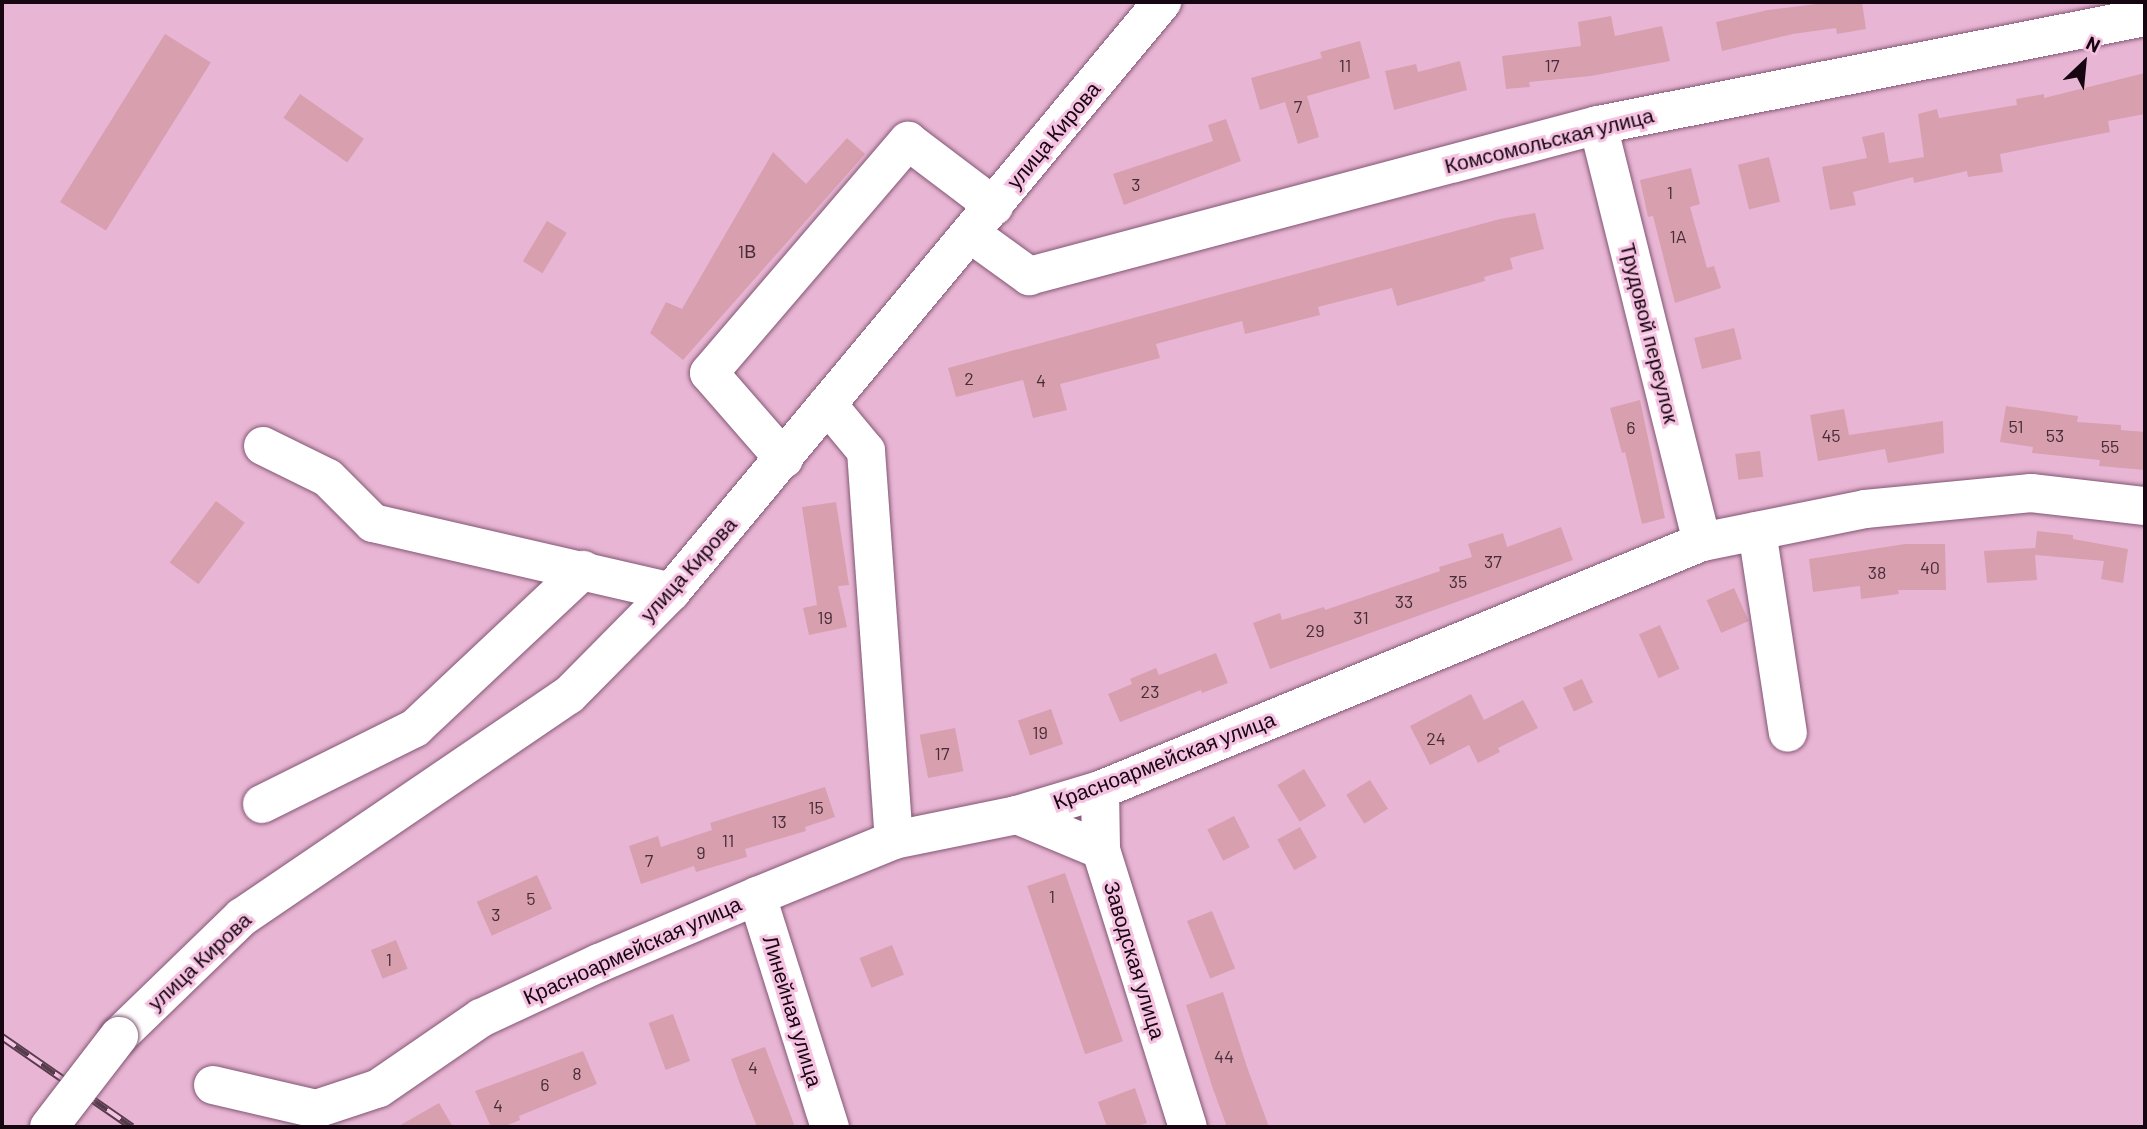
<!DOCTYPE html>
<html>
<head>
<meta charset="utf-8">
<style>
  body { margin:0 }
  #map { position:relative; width:2147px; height:1129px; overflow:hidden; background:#e8b6d4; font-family:Barlow,sans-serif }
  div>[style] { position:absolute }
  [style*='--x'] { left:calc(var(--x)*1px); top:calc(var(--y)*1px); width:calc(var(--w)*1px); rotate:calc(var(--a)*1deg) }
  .building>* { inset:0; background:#d89fae; transform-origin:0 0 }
  .roads { filter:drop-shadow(0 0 2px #835773) drop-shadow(0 0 2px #835773) }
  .minor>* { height:38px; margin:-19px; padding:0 19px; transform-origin:19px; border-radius:19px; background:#fff }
  .major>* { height:38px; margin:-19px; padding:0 19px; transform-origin:19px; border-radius:19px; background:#fff }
  .rail>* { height:8px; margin-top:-4px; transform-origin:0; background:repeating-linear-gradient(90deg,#f6c2e1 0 16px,#573c4d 0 32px); box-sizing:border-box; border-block:2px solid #573c4d }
  .bridges { filter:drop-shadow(0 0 2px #835773) drop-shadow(0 0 2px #835773) }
  .major-bridge>* { height:38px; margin:-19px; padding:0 19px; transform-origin:19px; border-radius:19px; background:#fff }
  span { translate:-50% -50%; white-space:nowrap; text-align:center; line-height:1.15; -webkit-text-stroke:6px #f6c2e1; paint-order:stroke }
  .number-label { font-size:18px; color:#462c38 }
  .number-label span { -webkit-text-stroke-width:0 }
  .street-label { font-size:21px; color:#160611 }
  .frame { position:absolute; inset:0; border:4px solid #160611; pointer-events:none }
  .north { position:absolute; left:2049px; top:28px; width:70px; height:70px; -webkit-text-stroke:5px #f6c2e1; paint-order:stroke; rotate:26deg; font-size:19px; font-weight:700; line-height:28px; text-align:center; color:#160611 }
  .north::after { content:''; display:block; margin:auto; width:24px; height:32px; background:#160611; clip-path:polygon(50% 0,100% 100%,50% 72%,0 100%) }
</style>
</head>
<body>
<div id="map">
  <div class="building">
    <i style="clip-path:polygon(1833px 2px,1862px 2px,1866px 29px,1837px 34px,1836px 28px,1793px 34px,1722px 51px,1716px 22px,1768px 10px)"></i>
    <i style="clip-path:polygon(1611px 16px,1615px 36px,1662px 26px,1670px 61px,1591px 76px,1529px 82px,1530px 87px,1506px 89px,1502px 56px,1581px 46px,1578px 22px)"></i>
    <i style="left:165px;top:34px;width:54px;height:198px;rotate:32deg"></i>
    <i style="clip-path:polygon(1360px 41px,1370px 78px,1307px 96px,1319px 137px,1298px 144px,1285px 102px,1260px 110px,1251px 78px,1322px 58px,1320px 52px)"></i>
    <i style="clip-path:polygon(1460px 61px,1467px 90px,1394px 110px,1385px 71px,1416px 64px,1418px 72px)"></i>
    <i style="clip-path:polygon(2145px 73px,2145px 114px,2108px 121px,2110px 132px,2000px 154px,2003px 172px,1968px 177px,1967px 171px,1914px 183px,1913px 177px,1853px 192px,1856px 205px,1830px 210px,1822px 167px,1867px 158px,1862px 137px,1884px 132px,1889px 163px,1924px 157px,1918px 114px,1937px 109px,1939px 118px,2017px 105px,2016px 99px,2044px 94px,2044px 98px)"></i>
    <i style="left:300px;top:94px;width:78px;height:29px;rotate:35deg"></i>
    <i style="clip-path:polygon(1226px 119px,1241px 161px,1124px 205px,1113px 174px,1213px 141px,1208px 125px)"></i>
    <i style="clip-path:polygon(847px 138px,865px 154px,683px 360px,650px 333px,666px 302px,682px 309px,773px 152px,806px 184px)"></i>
    <i style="left:1769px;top:157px;width:46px;height:32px;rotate:76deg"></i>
    <i style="clip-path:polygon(1691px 168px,1700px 204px,1690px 207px,1707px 268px,1714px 266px,1721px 288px,1675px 303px,1653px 216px,1648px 217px,1640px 180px)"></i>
    <i style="clip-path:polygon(1535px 213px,1544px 249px,1510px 258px,1513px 269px,1484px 277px,1485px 281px,1397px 306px,1392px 288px,1318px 307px,1320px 315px,1245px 334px,1242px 321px,1156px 344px,1160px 358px,1060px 384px,1067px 410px,1033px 418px,1023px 380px,956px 397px,948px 368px,1500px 219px)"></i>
    <i style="left:547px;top:221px;width:23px;height:47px;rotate:31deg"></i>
    <i style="left:1734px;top:328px;width:32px;height:41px;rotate:76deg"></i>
    <i style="clip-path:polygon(1640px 400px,1665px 518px,1642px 524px,1625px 452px,1622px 453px,1610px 408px)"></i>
    <i style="clip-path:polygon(2006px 406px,2078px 416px,2077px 422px,2121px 425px,2121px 430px,2145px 432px,2145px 470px,2099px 466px,2100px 460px,2032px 453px,2033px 447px,2000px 442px)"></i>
    <i style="clip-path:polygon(1844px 409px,1849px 435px,1943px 421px,1944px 453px,1888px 463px,1885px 449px,1818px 461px,1810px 415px)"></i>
    <i style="left:1760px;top:451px;width:26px;height:25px;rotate:83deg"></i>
    <i style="left:216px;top:501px;width:36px;height:77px;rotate:37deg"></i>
    <i style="clip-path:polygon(836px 502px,849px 585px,838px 586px,847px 627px,809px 635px,803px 608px,817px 605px,802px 507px)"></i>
    <i style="clip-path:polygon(1561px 527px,1573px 560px,1270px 669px,1253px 623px,1280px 613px,1282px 620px,1324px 607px,1325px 610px,1440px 571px,1439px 567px,1472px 557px,1468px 544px,1503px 533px,1507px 547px)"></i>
    <i style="clip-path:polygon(2037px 531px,2073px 535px,2073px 539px,2128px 549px,2123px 583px,2101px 579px,2104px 561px,2035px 555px,2037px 580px,1987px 583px,1984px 551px,2035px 548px,2035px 551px)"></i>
    <i style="clip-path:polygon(1905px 544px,1945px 544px,1946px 590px,1898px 590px,1899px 594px,1861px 599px,1860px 586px,1813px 592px,1809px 559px)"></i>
    <i style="left:1734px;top:588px;width:36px;height:30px;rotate:66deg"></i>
    <i style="left:1660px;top:625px;width:48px;height:23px;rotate:66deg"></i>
    <i style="clip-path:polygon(1216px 653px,1228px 683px,1202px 693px,1201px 690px,1120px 722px,1108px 694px,1132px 684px,1130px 679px,1156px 668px,1159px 675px)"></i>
    <i style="left:1582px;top:679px;width:26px;height:21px;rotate:65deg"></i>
    <i style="clip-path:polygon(1471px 694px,1484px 720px,1523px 700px,1538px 728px,1498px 748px,1500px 752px,1478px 763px,1469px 745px,1430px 765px,1410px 726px)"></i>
    <i style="left:1051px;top:709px;width:37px;height:35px;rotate:71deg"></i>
    <i style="left:955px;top:728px;width:44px;height:36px;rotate:79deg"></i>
    <i style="left:1304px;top:769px;width:43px;height:31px;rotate:59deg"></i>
    <i style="left:1370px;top:780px;width:34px;height:28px;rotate:58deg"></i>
    <i style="clip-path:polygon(825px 787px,835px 817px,805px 827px,806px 831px,745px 849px,747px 857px,696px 872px,694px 866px,641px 884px,629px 846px,658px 836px,661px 847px,712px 830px,710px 823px)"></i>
    <i style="left:1234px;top:816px;width:35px;height:30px;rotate:63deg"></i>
    <i style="left:1300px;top:827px;width:35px;height:26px;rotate:61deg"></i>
    <i style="left:1065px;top:873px;width:178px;height:40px;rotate:71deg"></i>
    <i style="left:537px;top:875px;width:37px;height:66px;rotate:66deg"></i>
    <i style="left:1212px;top:911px;width:62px;height:27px;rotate:68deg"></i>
    <i style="left:396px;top:940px;width:31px;height:27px;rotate:68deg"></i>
    <i style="left:892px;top:945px;width:32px;height:35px;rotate:68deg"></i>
    <i style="clip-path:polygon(1223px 992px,1247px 1067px,1269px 1127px,1227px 1127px,1213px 1089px,1186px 1005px)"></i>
    <i style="left:673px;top:1014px;width:50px;height:26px;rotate:70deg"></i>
    <i style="clip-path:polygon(765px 1047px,795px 1127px,757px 1127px,741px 1087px,731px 1059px)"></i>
    <i style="clip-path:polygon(583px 1051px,597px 1084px,519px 1116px,520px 1120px,503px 1127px,491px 1127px,475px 1091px)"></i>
    <i style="clip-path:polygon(1135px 1088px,1147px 1123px,1135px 1127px,1107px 1127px,1098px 1102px)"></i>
    <i style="clip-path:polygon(439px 1103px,453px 1127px,397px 1127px)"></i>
  </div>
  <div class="roads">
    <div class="minor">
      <i style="--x:1598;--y:125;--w:430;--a:76"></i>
      <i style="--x:971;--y:234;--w:72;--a:35.9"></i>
      <i style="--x:1029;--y:276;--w:589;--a:-14.86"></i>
      <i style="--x:1598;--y:125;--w:558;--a:-11.17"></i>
      <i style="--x:827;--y:404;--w:61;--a:50.3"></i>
      <i style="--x:866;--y:451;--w:390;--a:85.9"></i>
      <i style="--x:263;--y:446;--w:72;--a:26.2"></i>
      <i style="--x:328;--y:478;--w:64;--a:45"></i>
      <i style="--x:373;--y:523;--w:306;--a:13"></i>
      <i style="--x:784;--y:459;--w:114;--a:-131.1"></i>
      <i style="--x:709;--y:373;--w:306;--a:-49.4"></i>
      <i style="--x:908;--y:141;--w:108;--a:37.1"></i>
      <i style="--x:1757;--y:531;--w:204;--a:81.3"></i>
      <i style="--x:1100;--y:790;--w:60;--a:89"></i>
      <i style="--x:1101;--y:850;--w:290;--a:72.6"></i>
      <i style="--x:262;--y:804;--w:171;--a:-26.4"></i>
      <i style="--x:415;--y:728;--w:231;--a:-43.2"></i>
      <i style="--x:1017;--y:815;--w:91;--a:22.6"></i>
      <i style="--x:757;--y:896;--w:242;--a:72.5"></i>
      <i style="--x:213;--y:1085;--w:106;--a:13.1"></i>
      <i style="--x:316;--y:1109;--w:66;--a:-18.4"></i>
      <i style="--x:379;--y:1088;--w:124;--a:-34.5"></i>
      <i style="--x:481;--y:1018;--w:130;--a:-25"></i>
      <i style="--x:599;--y:963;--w:172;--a:-23"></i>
      <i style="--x:757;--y:896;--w:148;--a:-22.2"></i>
      <i style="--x:894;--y:840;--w:126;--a:-11.5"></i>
      <i style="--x:1017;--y:815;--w:87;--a:-16.8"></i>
      <i style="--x:1100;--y:790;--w:651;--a:-22.39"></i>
      <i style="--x:1702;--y:542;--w:166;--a:-11.4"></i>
      <i style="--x:1865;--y:509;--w:167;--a:-5.5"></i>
      <i style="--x:2031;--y:493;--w:115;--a:6.5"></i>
    </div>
    <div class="major">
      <i style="--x:119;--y:1036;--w:171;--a:-44.1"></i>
      <i style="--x:242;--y:917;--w:395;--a:-34.2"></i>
      <i style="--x:569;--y:695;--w:145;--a:-45.3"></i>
      <i style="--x:671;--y:592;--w:768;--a:-50.23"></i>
    </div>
  </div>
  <div class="rail">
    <i style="--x:2;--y:1037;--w:158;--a:34.7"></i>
  </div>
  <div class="bridges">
    <div class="major-bridge">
      <i style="--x:49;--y:1127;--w:115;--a:-52.4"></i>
    </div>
  </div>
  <div class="number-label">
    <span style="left:1345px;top:65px">11</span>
    <span style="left:1552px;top:65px">17</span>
    <span style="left:1298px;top:106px">7</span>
    <span style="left:1136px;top:184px">3</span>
    <span style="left:1670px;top:192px">1</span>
    <span style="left:1678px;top:236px">1A</span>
    <span style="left:747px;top:251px">1В</span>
    <span style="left:969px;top:378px">2</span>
    <span style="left:1041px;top:380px">4</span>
    <span style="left:2016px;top:426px">51</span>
    <span style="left:1631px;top:427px">6</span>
    <span style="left:1831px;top:435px">45</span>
    <span style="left:2055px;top:435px">53</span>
    <span style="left:2110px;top:446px">55</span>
    <span style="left:1493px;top:561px">37</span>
    <span style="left:1930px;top:567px">40</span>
    <span style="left:1877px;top:572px">38</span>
    <span style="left:1458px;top:581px">35</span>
    <span style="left:1404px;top:601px">33</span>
    <span style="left:825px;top:617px">19</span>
    <span style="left:1361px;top:617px">31</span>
    <span style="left:1315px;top:630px">29</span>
    <span style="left:1150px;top:691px">23</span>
    <span style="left:1040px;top:732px">19</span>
    <span style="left:1436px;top:738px">24</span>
    <span style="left:942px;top:753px">17</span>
    <span style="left:816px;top:807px">15</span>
    <span style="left:779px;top:821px">13</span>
    <span style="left:728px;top:840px">11</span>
    <span style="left:701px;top:852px">9</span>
    <span style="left:649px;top:860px">7</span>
    <span style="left:1052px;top:896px">1</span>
    <span style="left:531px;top:898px">5</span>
    <span style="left:496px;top:914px">3</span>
    <span style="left:389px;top:959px">1</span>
    <span style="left:1224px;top:1056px">44</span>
    <span style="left:753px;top:1067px">4</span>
    <span style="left:577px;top:1073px">8</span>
    <span style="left:545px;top:1084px">6</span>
    <span style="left:498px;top:1105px">4</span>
  </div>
  <div class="street-label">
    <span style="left:1053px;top:135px;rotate:-50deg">улица Кирова</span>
    <span style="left:1549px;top:140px;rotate:-14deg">Комсомольская улица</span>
    <span style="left:1650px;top:333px;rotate:76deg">Трудовой переулок</span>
    <span style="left:688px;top:569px;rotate:-48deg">улица Кирова</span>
    <span style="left:1164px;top:760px;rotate:-21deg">Красноармейская улица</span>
    <span style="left:632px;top:950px;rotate:-24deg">Красноармейская улица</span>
    <span style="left:1135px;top:960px;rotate:73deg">Заводская улица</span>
    <span style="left:199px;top:961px;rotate:-43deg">улица Кирова</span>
    <span style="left:793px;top:1011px;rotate:73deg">Линейная улица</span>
  </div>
  <div class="frame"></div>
  <div class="north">N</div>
</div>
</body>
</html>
